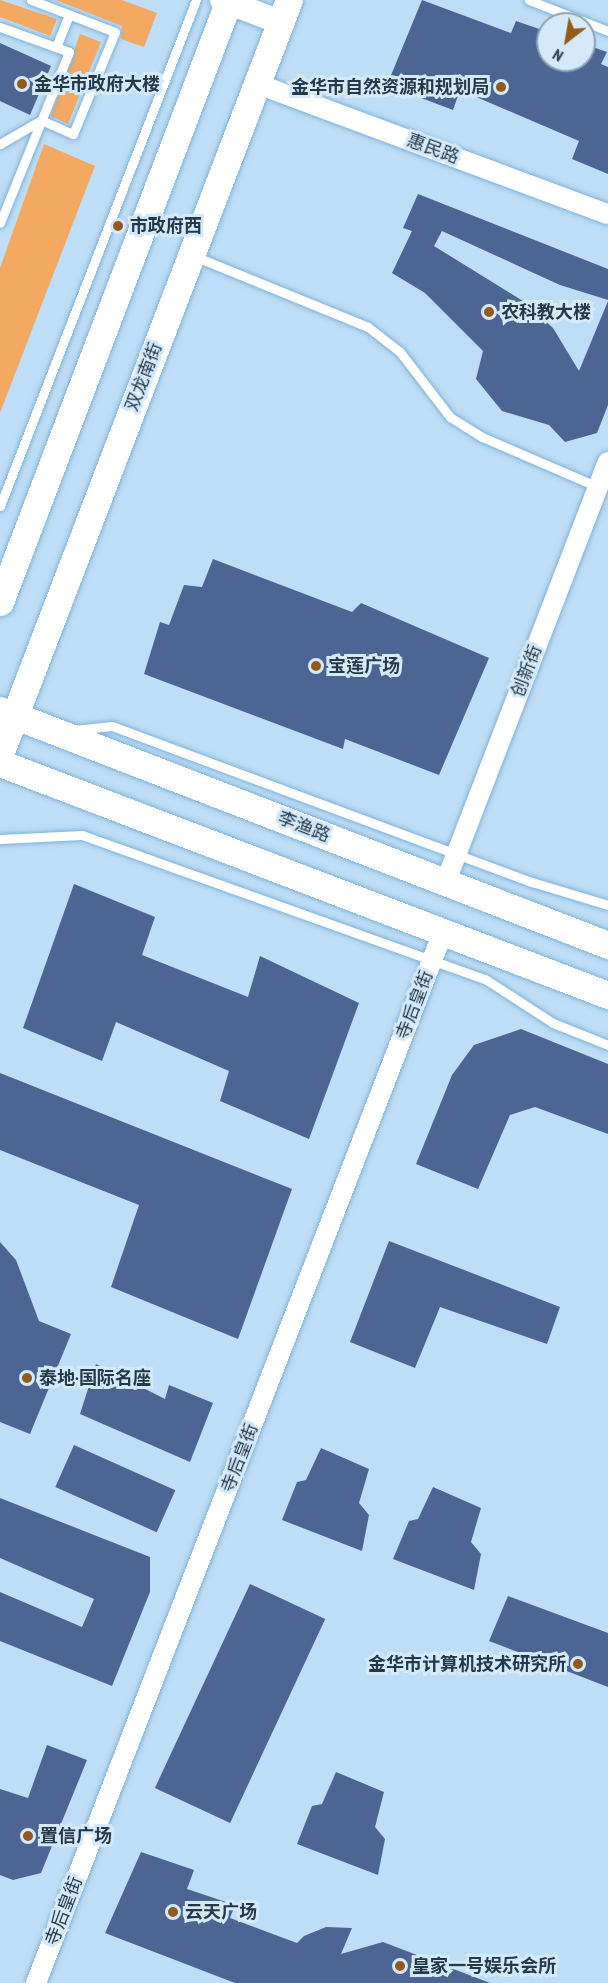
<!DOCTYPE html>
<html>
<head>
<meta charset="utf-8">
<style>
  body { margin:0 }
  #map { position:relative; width:608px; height:1983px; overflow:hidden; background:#beddf6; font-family:"PT Sans Narrow","Noto Sans SC",sans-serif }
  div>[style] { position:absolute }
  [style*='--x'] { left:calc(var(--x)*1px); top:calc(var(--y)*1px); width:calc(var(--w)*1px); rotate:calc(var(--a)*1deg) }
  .green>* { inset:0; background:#f4a963 }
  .building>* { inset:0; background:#4c6593; transform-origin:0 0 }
  .roads { filter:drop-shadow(0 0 2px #7fb3db) drop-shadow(0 0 2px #7fb3db) }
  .service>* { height:9px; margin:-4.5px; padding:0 4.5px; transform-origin:4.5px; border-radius:4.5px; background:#fff }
  .minor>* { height:20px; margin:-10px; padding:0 10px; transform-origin:10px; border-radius:10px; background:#fff }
  .tertiary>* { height:24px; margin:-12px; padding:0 12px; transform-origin:12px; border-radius:12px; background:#fff }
  .secondary>* { height:27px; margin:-13.5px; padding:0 13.5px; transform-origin:13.5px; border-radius:13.5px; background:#fff }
  .dots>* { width:16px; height:16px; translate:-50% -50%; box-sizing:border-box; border:3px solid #d4e9fa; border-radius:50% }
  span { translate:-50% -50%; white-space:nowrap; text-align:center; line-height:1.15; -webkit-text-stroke:6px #d4e9fa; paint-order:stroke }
  .poi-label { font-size:18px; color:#24394a; font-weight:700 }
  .left { translate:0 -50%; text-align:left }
  .right { translate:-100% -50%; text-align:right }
  .street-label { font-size:18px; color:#24394a }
  .north { position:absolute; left:536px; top:12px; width:60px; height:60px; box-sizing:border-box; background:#d4e9fa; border:2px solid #8ea3b4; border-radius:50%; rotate:211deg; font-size:16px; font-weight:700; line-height:24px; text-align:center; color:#24394a }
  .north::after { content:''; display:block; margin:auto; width:21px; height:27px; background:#955a1a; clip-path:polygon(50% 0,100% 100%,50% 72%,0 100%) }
</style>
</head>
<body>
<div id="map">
  <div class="green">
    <i style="clip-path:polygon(0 0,57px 19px,50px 36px,0 17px)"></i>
    <i style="clip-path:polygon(56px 0,122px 0,157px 13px,144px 47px,121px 39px,122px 26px)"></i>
    <i style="clip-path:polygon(80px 34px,101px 42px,68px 124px,51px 116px)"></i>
    <i style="clip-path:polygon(44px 144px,95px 166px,0 413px,0 268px)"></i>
  </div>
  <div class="building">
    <i style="clip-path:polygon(422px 0,511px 33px,516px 21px,548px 32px,548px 60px,584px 60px,584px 44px,607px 52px,601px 64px,608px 67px,608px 174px,572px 159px,579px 141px,460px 90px,453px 110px,387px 85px)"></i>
    <i style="clip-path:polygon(0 43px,51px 66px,30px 115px,0 101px)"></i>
    <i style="clip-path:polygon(418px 194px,608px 269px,608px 300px,560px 285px,442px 231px,434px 246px,523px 301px,553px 328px,579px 371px,608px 301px,608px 405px,597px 433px,565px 442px,549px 425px,502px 411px,476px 379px,483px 351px,425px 293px,392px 273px,412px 231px,403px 228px)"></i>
    <i style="clip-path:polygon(213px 559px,352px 612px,361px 603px,489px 658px,439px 775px,345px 739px,343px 749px,144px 674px,160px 622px,169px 625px,184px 585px,202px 587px)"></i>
    <i style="clip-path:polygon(74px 884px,155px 917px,142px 955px,248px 997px,260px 956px,359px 1003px,309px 1139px,220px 1101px,229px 1071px,116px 1022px,102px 1061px,23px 1028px)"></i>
    <i style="clip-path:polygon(521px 1029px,608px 1064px,608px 1134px,535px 1107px,510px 1115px,478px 1189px,416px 1164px,452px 1075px,474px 1045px)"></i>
    <i style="clip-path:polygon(0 1073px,292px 1189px,238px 1339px,111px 1287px,139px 1205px,0 1150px)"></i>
    <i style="clip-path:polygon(389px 1241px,560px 1307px,547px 1344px,440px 1307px,415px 1368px,350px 1342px)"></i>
    <i style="clip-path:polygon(0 1242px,16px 1260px,39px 1321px,71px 1334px,30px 1434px,0 1422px)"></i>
    <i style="clip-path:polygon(96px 1364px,165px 1399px,169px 1385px,213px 1403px,190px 1462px,80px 1414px)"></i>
    <i style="left:74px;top:1445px;width:111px;height:46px;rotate:24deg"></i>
    <i style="clip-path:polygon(321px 1448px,369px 1469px,359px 1503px,369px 1515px,362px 1551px,282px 1520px,297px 1482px,306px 1480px)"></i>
    <i style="clip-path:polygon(433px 1487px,481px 1508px,471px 1542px,481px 1554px,474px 1590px,393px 1559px,409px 1521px,418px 1519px)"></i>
    <i style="clip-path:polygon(0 1498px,150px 1557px,150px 1592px,112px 1686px,0 1641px,0 1592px,82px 1627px,94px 1599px,0 1558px)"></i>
    <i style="left:250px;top:1584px;width:83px;height:225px;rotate:25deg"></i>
    <i style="clip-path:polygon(508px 1596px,608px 1633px,608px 1687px,489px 1641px)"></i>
    <i style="clip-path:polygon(47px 1745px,87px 1760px,41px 1873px,13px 1880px,0 1875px,0 1789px,28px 1798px)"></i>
    <i style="clip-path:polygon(336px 1772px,384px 1792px,375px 1827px,385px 1839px,378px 1875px,297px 1844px,312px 1806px,322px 1804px)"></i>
    <i style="clip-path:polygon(141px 1852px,194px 1870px,187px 1889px,235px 1905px,230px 1918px,297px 1943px,304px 1936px,326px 1927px,352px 1928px,341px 1954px,383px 1942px,490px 1983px,235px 1983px,105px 1933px)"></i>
  </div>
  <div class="roads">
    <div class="service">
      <i style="--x:529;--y:0;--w:85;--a:21.4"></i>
      <i style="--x:0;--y:27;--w:73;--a:19.9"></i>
      <i style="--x:69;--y:52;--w:184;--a:112"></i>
      <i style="--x:56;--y:47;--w:35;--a:-68"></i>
      <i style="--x:0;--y:144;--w:48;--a:-30.3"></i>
      <i style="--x:41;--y:120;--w:35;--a:24"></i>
      <i style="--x:73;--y:134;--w:110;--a:-67.6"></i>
      <i style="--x:115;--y:32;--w:90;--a:-159.1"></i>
      <i style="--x:194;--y:256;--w:188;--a:22.2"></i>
      <i style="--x:368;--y:327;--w:41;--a:38"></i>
      <i style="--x:400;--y:352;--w:82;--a:52.4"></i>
      <i style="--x:450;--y:417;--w:38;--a:32"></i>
      <i style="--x:482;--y:437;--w:126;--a:23.3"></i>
      <i style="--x:0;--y:506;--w:543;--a:-68.83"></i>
      <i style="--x:74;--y:730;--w:38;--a:-6"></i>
      <i style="--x:112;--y:726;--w:448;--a:20.4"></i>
      <i style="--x:532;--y:882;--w:79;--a:16.8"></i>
      <i style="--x:0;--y:839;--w:82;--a:-2.8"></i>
      <i style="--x:82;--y:835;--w:428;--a:19.7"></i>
      <i style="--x:485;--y:979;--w:81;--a:32.9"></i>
      <i style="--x:553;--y:1023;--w:59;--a:21.8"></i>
    </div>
    <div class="minor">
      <i style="--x:258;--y:84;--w:373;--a:20.4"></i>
      <i style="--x:446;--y:881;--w:449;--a:-68.9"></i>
      <i style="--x:36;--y:1983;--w:1127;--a:-68.83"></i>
    </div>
    <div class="tertiary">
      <i style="--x:222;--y:0;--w:62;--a:20.8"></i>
    </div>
    <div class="secondary">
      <i style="--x:0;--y:602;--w:644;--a:-69.17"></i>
      <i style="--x:0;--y:710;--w:652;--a:21.13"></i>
      <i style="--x:0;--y:754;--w:807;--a:-69.03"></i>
      <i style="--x:0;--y:763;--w:651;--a:20.89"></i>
    </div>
  </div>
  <div class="dots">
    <i style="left:22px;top:84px;background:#955a1a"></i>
    <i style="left:501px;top:87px;background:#955a1a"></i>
    <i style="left:118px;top:226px;background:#955a1a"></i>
    <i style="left:489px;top:312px;background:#955a1a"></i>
    <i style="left:316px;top:666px;background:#955a1a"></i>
    <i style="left:27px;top:1378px;background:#955a1a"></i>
    <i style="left:578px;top:1664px;background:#955a1a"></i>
    <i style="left:28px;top:1836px;background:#955a1a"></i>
    <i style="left:173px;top:1912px;background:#955a1a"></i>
    <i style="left:400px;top:1966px;background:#955a1a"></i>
  </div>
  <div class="poi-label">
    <span class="left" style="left:34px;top:84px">金华市政府大楼</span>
    <span class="right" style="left:489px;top:87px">金华市自然资源和规划局</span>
    <span class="left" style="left:130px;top:226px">市政府西</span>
    <span class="left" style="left:501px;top:312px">农科教大楼</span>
    <span class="left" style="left:328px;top:666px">宝莲广场</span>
    <span class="left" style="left:39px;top:1378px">泰地·国际名座</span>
    <span class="right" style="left:566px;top:1664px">金华市计算机技术研究所</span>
    <span class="left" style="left:40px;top:1836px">置信广场</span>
    <span class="left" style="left:185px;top:1912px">云天广场</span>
    <span class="left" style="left:412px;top:1966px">皇家一号娱乐会所</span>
  </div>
  <div class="street-label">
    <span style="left:433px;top:149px;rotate:20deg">惠民路</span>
    <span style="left:144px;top:377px;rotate:-69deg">双龙南街</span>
    <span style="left:527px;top:671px;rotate:-69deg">创新街</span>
    <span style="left:304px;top:827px;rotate:21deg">李渔路</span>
    <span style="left:415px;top:1005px;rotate:-69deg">寺后皇街</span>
    <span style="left:240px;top:1458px;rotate:-69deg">寺后皇街</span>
    <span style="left:64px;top:1911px;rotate:-69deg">寺后皇街</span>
  </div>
  <div class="north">N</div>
</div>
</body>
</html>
